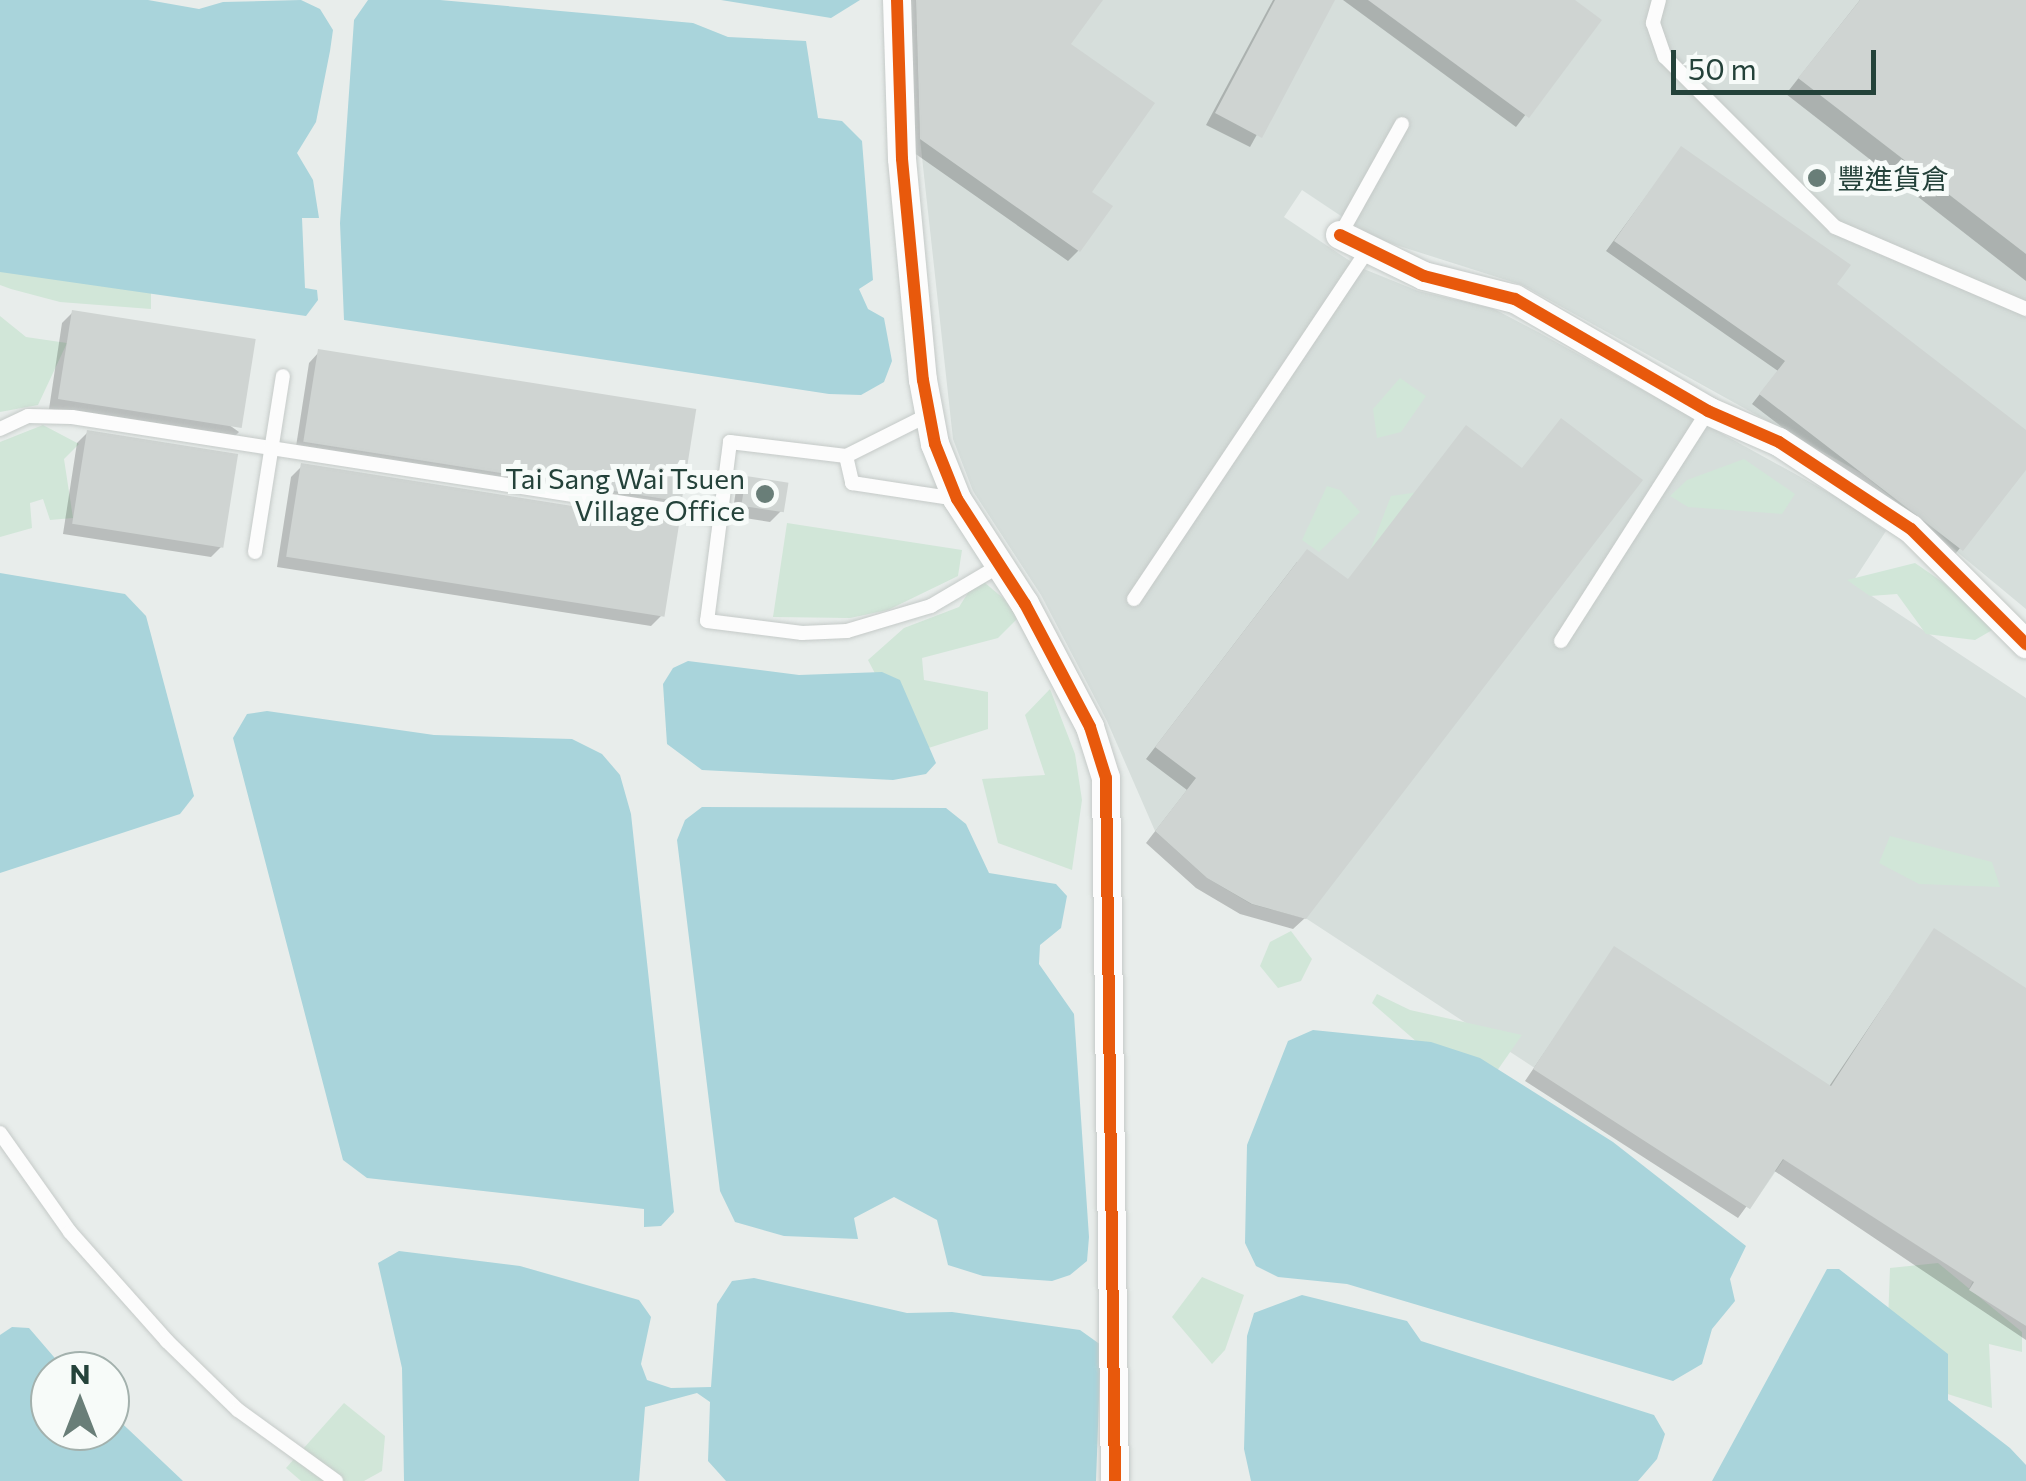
<!DOCTYPE html>
<html>
<head>
<meta charset="utf-8">
<style>
  body { margin:0 }
  #map { position:relative; width:2026px; height:1481px; overflow:hidden; background:#e8edeb; font-family:Commissioner,"Noto Sans TC",sans-serif }
  div>[style] { position:absolute }
  [style*='--x'] { left:calc(var(--x)*1px); top:calc(var(--y)*1px); width:calc(var(--w)*1px); rotate:calc(var(--a)*1deg) }
  .built>* { inset:0; background:#d6dedb }
  .green>* { inset:0; background:#d1e6d8 }
  .water>* { inset:0; background:#a9d4db }
  .shadow>* { inset:0; background:#0003 }
  .building>* { inset:0; background:#cfd4d2; transform-origin:0 0 }
  .roads { filter:drop-shadow(0 0 2px #c5cac8) drop-shadow(0 0 2px #c5cac8) }
  .service>* { height:14px; margin:-7px; padding:0 7px; transform-origin:7px; border-radius:7px; background:#fcfcfc }
  .minor>* { height:28px; margin:-14px; padding:0 14px; transform-origin:14px; border-radius:14px; background:#fcfcfc }
  .cycleway>* { height:12px; margin:-6px; padding:0 6px; transform-origin:6px; border-radius:6px; background:#e8590c }
  .dots>* { width:28px; height:28px; translate:-50% -50%; box-sizing:border-box; border:5px solid #f7fbf9; border-radius:50% }
  span { translate:-50% -50%; white-space:nowrap; text-align:center; line-height:1.15; -webkit-text-stroke:10px #f7fbf9; paint-order:stroke }
  .poi-label { font-size:28px; color:#24423a }
  .left { translate:0 -50%; text-align:left }
  .right { translate:-100% -50%; text-align:right }
  .north { position:absolute; left:30px; top:1351px; width:100px; height:100px; box-sizing:border-box; background:#f7fbf9; border:2px solid #a3b1ad; border-radius:50%; rotate:0deg; font-size:28px; font-weight:700; line-height:40px; text-align:center; color:#24423a }
  .north::after { content:''; display:block; margin:auto; width:35px; height:45px; background:#697e78; clip-path:polygon(50% 0,100% 100%,50% 72%,0 100%) }
  .scale { position:absolute; left:1671px; top:50px; width:205px; height:45px; box-sizing:border-box; border:5px solid #24423a; border-top:0; padding-left:12px; font-size:30px; line-height:35px; white-space:nowrap; color:#24423a; -webkit-text-stroke:8px #f7fbf9; paint-order:stroke }
</style>
</head>
<body>
<div id="map">
  <div class="built">
    <i style="clip-path:polygon(916px 0,2026px 0,2026px 609px,1863px 474px,1522px 285px,1374px 238px,1302px 190px,1284px 217px,1359px 267px,1418px 291px,1492px 308px,1538px 332px,1844px 501px,1886px 531px,1852px 583px,2026px 698px,2026px 1326px,1969px 1289px,1973px 1281px,1784px 1159px,1750px 1209px,1307px 919px,1251px 904px,1207px 878px,1155px 831px,1107px 721px,1041px 595px,973px 491px,953px 439px,920px 139px)"></i>
  </div>
  <div class="green">
    <i style="clip-path:polygon(0 266px,151px 288px,151px 309px,60px 302px,11px 289px,0 285px)"></i>
    <i style="clip-path:polygon(0 316px,26px 337px,67px 343px,38px 405px,0 412px)"></i>
    <i style="clip-path:polygon(1400px 378px,1426px 396px,1401px 432px,1377px 438px,1373px 409px)"></i>
    <i style="clip-path:polygon(43px 425px,79px 444px,64px 459px,73px 518px,50px 520px,43px 499px,30px 503px,32px 528px,0 537px,0 442px)"></i>
    <i style="clip-path:polygon(1744px 459px,1795px 494px,1782px 514px,1688px 507px,1670px 496px,1687px 480px)"></i>
    <i style="clip-path:polygon(1327px 486px,1340px 490px,1360px 512px,1319px 552px,1302px 540px)"></i>
    <i style="clip-path:polygon(1426px 491px,1370px 551px,1391px 496px)"></i>
    <i style="clip-path:polygon(787px 523px,962px 550px,958px 576px,888px 610px,850px 618px,773px 617px)"></i>
    <i style="clip-path:polygon(1915px 563px,1986px 612px,1994px 629px,1975px 640px,1926px 634px,1897px 594px,1870px 596px,1847px 580px)"></i>
    <i style="clip-path:polygon(978px 577px,1022px 614px,998px 638px,922px 658px,924px 680px,988px 692px,988px 729px,916px 752px,868px 660px,904px 628px,959px 607px)"></i>
    <i style="clip-path:polygon(1050px 689px,1075px 754px,1082px 800px,1072px 870px,998px 843px,982px 779px,1045px 775px,1025px 715px)"></i>
    <i style="clip-path:polygon(1890px 836px,1992px 862px,2000px 887px,1919px 884px,1879px 863px)"></i>
    <i style="clip-path:polygon(1291px 931px,1312px 959px,1301px 981px,1278px 988px,1260px 966px,1270px 942px)"></i>
    <i style="clip-path:polygon(1377px 994px,1410px 1010px,1522px 1035px,1492px 1078px,1440px 1062px,1372px 1003px)"></i>
    <i style="clip-path:polygon(1938px 1263px,2022px 1332px,2022px 1352px,1989px 1344px,1992px 1408px,1916px 1384px,1887px 1349px,1890px 1268px)"></i>
    <i style="clip-path:polygon(1202px 1277px,1244px 1295px,1225px 1350px,1212px 1364px,1172px 1317px)"></i>
    <i style="clip-path:polygon(344px 1403px,385px 1436px,382px 1471px,364px 1481px,301px 1481px,286px 1468px)"></i>
  </div>
  <div class="water">
    <i style="clip-path:polygon(0 0,148px 0,199px 9px,223px 2px,301px 0,320px 9px,333px 30px,330px 51px,316px 122px,297px 153px,313px 180px,319px 218px,302px 218px,305px 288px,317px 290px,318px 300px,306px 316px,0 272px)"></i>
    <i style="clip-path:polygon(368px 0,440px 0,693px 23px,728px 37px,806px 41px,818px 118px,842px 121px,862px 141px,873px 280px,859px 289px,868px 309px,884px 318px,892px 361px,884px 382px,861px 395px,829px 394px,344px 320px,340px 223px,354px 20px)"></i>
    <i style="clip-path:polygon(721px 0,860px 0,831px 18px)"></i>
    <i style="clip-path:polygon(0 573px,125px 594px,146px 616px,194px 796px,180px 814px,0 873px)"></i>
    <i style="clip-path:polygon(688px 661px,799px 675px,882px 672px,900px 680px,936px 763px,926px 774px,893px 780px,702px 770px,667px 744px,663px 684px,673px 668px)"></i>
    <i style="clip-path:polygon(267px 711px,434px 735px,572px 739px,602px 754px,620px 775px,631px 814px,674px 1212px,661px 1226px,644px 1227px,644px 1209px,367px 1178px,343px 1160px,233px 738px,247px 714px)"></i>
    <i style="clip-path:polygon(702px 807px,946px 808px,966px 824px,989px 873px,1056px 884px,1067px 896px,1061px 928px,1040px 945px,1039px 964px,1074px 1014px,1089px 1237px,1087px 1261px,1070px 1275px,1052px 1281px,983px 1276px,948px 1265px,937px 1220px,894px 1197px,854px 1218px,858px 1239px,784px 1236px,735px 1222px,720px 1191px,677px 840px,685px 820px)"></i>
    <i style="clip-path:polygon(1313px 1030px,1431px 1042px,1480px 1058px,1613px 1142px,1746px 1246px,1730px 1279px,1735px 1301px,1712px 1329px,1702px 1364px,1673px 1381px,1347px 1284px,1278px 1277px,1256px 1266px,1245px 1243px,1247px 1145px,1288px 1041px)"></i>
    <i style="clip-path:polygon(399px 1251px,520px 1266px,639px 1300px,651px 1317px,641px 1364px,647px 1380px,671px 1388px,711px 1387px,717px 1304px,732px 1281px,754px 1278px,907px 1313px,952px 1312px,1080px 1330px,1101px 1345px,1096px 1481px,726px 1481px,708px 1461px,710px 1402px,697px 1393px,645px 1407px,639px 1481px,404px 1481px,402px 1368px,378px 1263px)"></i>
    <i style="clip-path:polygon(1827px 1269px,1839px 1269px,1948px 1354px,1948px 1400px,2010px 1448px,2026px 1465px,2026px 1481px,1712px 1481px)"></i>
    <i style="clip-path:polygon(1302px 1295px,1407px 1321px,1421px 1341px,1654px 1415px,1665px 1434px,1657px 1459px,1638px 1481px,1251px 1481px,1244px 1449px,1247px 1336px,1254px 1313px)"></i>
    <i style="clip-path:polygon(12px 1327px,29px 1328px,66px 1371px,50px 1371px,50px 1431px,110px 1431px,110px 1412px,183px 1481px,0 1481px,0 1335px)"></i>
  </div>
  <div class="shadow">
    <i style="clip-path:polygon(911px 0,1099px 0,1068px 44px,1089px 192px,1078px 251px,1068px 261px,910px 150px,905px 23px)"></i>
    <i style="clip-path:polygon(1273px 0,1332px 0,1250px 147px,1206px 125px)"></i>
    <i style="clip-path:polygon(1343px 0,1571px 0,1599px 20px,1516px 127px)"></i>
    <i style="clip-path:polygon(1860px 0,2026px 0,2026px 281px,1786px 94px)"></i>
    <i style="clip-path:polygon(1681px 149px,1833px 285px,2026px 433px,2026px 466px,1952px 558px,1752px 404px,1778px 371px,1606px 251px)"></i>
    <i style="clip-path:polygon(72px 313px,239px 432px,229px 442px,49px 409px,62px 323px)"></i>
    <i style="clip-path:polygon(319px 352px,680px 500px,669px 511px,295px 453px,309px 363px)"></i>
    <i style="clip-path:polygon(1561px 421px,1305px 918px,1293px 929px,1240px 914px,1196px 888px,1146px 843px,1187px 790px,1146px 759px,1297px 562px,1347px 581px,1521px 470px)"></i>
    <i style="clip-path:polygon(87px 433px,222px 546px,211px 557px,63px 534px,77px 443px)"></i>
    <i style="clip-path:polygon(302px 466px,662px 615px,651px 626px,277px 567px,291px 477px)"></i>
    <i style="clip-path:polygon(747px 479px,781px 511px,770px 522px,732px 516px,736px 490px)"></i>
    <i style="clip-path:polygon(1934px 931px,2026px 990px,2026px 1340px,1773px 1170px,1738px 1218px,1525px 1081px,1614px 950px,1828px 1088px)"></i>
  </div>
  <div class="building">
    <i style="clip-path:polygon(916px 0,1103px 0,1071px 44px,1155px 103px,1092px 192px,1113px 206px,1080px 252px,920px 139px)"></i>
    <i style="clip-path:polygon(1275px 0,1335px 0,1262px 138px,1215px 113px)"></i>
    <i style="clip-path:polygon(1368px 0,1575px 0,1602px 20px,1529px 118px)"></i>
    <i style="clip-path:polygon(1860px 0,2026px 0,2026px 254px,1798px 78px)"></i>
    <i style="clip-path:polygon(1681px 146px,1851px 265px,1837px 284px,2026px 430px,2026px 470px,1963px 551px,1759px 394px,1785px 361px,1614px 241px)"></i>
    <i style="left:72px;top:310px;width:186px;height:90px;rotate:9deg"></i>
    <i style="left:318px;top:349px;width:383px;height:94px;rotate:9deg"></i>
    <i style="clip-path:polygon(1561px 418px,1643px 480px,1306px 919px,1252px 904px,1207px 878px,1155px 831px,1196px 778px,1155px 747px,1307px 549px,1348px 579px,1466px 425px,1522px 468px)"></i>
    <i style="left:87px;top:430px;width:153px;height:95px;rotate:9deg"></i>
    <i style="left:301px;top:463px;width:383px;height:95px;rotate:9deg"></i>
    <i style="left:746px;top:476px;width:43px;height:30px;rotate:9deg"></i>
    <i style="clip-path:polygon(1934px 928px,2026px 988px,2026px 1326px,1969px 1290px,1974px 1282px,1783px 1159px,1750px 1209px,1533px 1069px,1614px 946px,1831px 1086px)"></i>
  </div>
  <div class="roads">
    <div class="service">
      <i style="--x:1659;--y:0;--w:24;--a:105"></i>
      <i style="--x:1653;--y:23;--w:36;--a:71"></i>
      <i style="--x:1665;--y:57;--w:240;--a:45"></i>
      <i style="--x:1835;--y:227;--w:208;--a:23.2"></i>
      <i style="--x:1340;--y:235;--w:127;--a:-60.8"></i>
      <i style="--x:928;--y:415;--w:92;--a:153.4"></i>
      <i style="--x:846;--y:456;--w:117;--a:-173.1"></i>
      <i style="--x:730;--y:442;--w:180;--a:97.3"></i>
      <i style="--x:707;--y:621;--w:96;--a:7.2"></i>
      <i style="--x:802;--y:633;--w:45;--a:-2.5"></i>
      <i style="--x:847;--y:631;--w:88;--a:-16.6"></i>
      <i style="--x:931;--y:606;--w:79;--a:-30.5"></i>
      <i style="--x:0;--y:429;--w:31;--a:-25"></i>
      <i style="--x:28;--y:416;--w:44;--a:1.3"></i>
      <i style="--x:72;--y:417;--w:656;--a:8.86"></i>
      <i style="--x:846;--y:456;--w:28;--a:77"></i>
      <i style="--x:852;--y:483;--w:105;--a:8.7"></i>
      <i style="--x:255;--y:552;--w:178;--a:-81"></i>
      <i style="--x:1134;--y:599;--w:417;--a:-56.2"></i>
      <i style="--x:1561;--y:641;--w:273;--a:-57.4"></i>
      <i style="--x:0;--y:1133;--w:121;--a:54.7"></i>
      <i style="--x:70;--y:1232;--w:146;--a:48.3"></i>
      <i style="--x:167;--y:1341;--w:99;--a:44.2"></i>
      <i style="--x:238;--y:1410;--w:121;--a:35.9"></i>
    </div>
    <div class="minor">
      <i style="--x:897;--y:0;--w:159;--a:88.2"></i>
      <i style="--x:902;--y:159;--w:222;--a:84.6"></i>
      <i style="--x:923;--y:380;--w:65;--a:79.4"></i>
      <i style="--x:935;--y:444;--w:59;--a:68.2"></i>
      <i style="--x:957;--y:499;--w:125;--a:57.1"></i>
      <i style="--x:1025;--y:604;--w:139;--a:62.1"></i>
      <i style="--x:1090;--y:727;--w:53;--a:72.6"></i>
      <i style="--x:1106;--y:778;--w:703;--a:89.27"></i>
      <i style="--x:1340;--y:235;--w:93;--a:26"></i>
      <i style="--x:1424;--y:276;--w:94;--a:14.2"></i>
      <i style="--x:1515;--y:299;--w:223;--a:30.1"></i>
      <i style="--x:1708;--y:411;--w:77;--a:23.6"></i>
      <i style="--x:1779;--y:442;--w:158;--a:33.4"></i>
      <i style="--x:1911;--y:529;--w:163;--a:45"></i>
    </div>
  </div>
  <div class="cycleway">
    <i style="--x:897;--y:0;--w:159;--a:88.2"></i>
    <i style="--x:902;--y:159;--w:222;--a:84.6"></i>
    <i style="--x:923;--y:380;--w:65;--a:79.4"></i>
    <i style="--x:935;--y:444;--w:59;--a:68.2"></i>
    <i style="--x:957;--y:499;--w:125;--a:57.1"></i>
    <i style="--x:1025;--y:604;--w:139;--a:62.1"></i>
    <i style="--x:1090;--y:727;--w:53;--a:72.6"></i>
    <i style="--x:1106;--y:778;--w:703;--a:89.27"></i>
    <i style="--x:1340;--y:235;--w:93;--a:26"></i>
    <i style="--x:1424;--y:276;--w:94;--a:14.2"></i>
    <i style="--x:1515;--y:299;--w:223;--a:30.1"></i>
    <i style="--x:1708;--y:411;--w:77;--a:23.6"></i>
    <i style="--x:1779;--y:442;--w:158;--a:33.4"></i>
    <i style="--x:1911;--y:529;--w:163;--a:45"></i>
  </div>
  <div class="dots">
    <i style="left:1817px;top:178px;background:#697e78"></i>
    <i style="left:765px;top:494px;background:#697e78"></i>
  </div>
  <div class="poi-label">
    <span class="left" style="left:1837px;top:178px">豐進貨倉</span>
    <span class="right" style="left:745px;top:494px">Tai Sang Wai Tsuen<br>Village Office</span>
  </div>
  <div class="north">N</div>
  <div class="scale">50 m</div>
</div>
</body>
</html>
